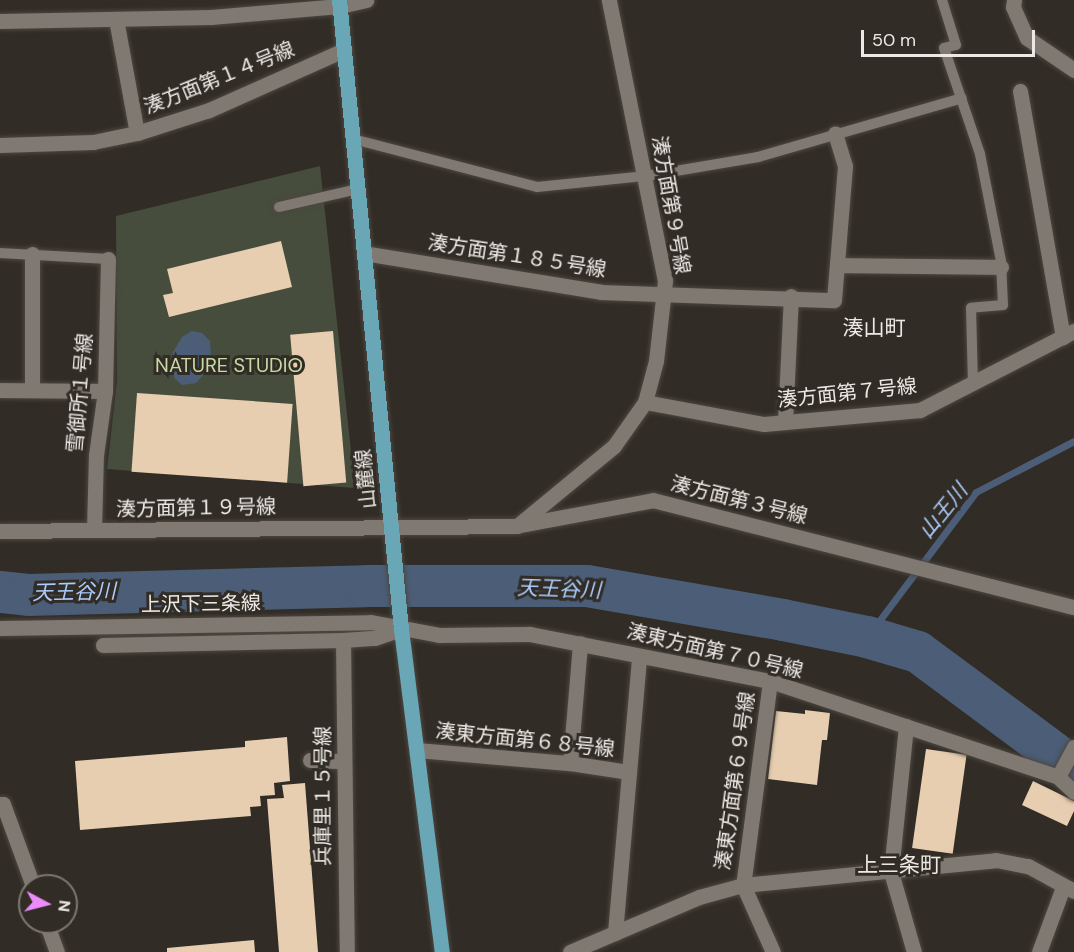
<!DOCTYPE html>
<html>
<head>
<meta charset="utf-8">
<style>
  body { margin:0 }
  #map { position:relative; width:1074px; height:952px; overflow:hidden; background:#312c25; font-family:"DM Sans","Noto Sans JP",sans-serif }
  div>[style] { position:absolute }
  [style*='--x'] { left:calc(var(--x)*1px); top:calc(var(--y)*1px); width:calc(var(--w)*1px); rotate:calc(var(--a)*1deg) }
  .green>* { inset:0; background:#474d3c }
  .water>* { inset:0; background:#4b5d77 }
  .stream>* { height:7px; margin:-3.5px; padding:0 3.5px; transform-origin:3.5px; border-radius:3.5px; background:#4b5d77 }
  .river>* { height:42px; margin:-21px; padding:0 21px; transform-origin:21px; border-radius:21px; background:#4b5d77 }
  .building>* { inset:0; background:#e7ceb1; transform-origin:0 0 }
  .roads { filter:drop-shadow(0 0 2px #4c4741) drop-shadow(0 0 2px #4c4741) }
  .service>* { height:10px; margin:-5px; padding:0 5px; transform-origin:5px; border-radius:5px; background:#7f7971 }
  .minor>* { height:15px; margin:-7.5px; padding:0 7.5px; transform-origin:7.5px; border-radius:7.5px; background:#7f7971 }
  .primary>* { height:15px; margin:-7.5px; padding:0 7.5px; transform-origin:7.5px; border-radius:7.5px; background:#69a6b6 }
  span { translate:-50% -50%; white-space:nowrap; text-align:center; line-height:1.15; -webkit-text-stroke:6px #312c25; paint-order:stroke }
  .street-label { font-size:20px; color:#ece9e4 }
  .park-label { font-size:20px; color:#c7daa2 }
  .neighbourhood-label { font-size:21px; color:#ece9e4 }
  .water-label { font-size:21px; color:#abccfd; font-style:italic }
  .north { position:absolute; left:18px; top:874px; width:60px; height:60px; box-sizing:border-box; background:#312c25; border:2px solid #7c7871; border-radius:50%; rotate:97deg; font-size:16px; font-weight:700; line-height:24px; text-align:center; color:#ece9e4 }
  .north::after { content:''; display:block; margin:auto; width:21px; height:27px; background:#ec8cfa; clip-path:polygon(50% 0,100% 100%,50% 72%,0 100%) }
  .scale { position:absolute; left:861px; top:30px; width:174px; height:27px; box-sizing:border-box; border:3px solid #ece9e4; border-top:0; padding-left:8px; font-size:18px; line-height:21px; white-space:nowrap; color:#ece9e4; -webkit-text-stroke:4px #312c25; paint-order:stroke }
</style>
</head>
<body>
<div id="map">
  <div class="green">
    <i style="clip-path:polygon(320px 166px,355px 488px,107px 469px,117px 381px,116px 216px)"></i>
  </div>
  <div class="water">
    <i style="clip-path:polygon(192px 331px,202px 333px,210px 341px,211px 356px,206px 372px,196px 383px,182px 385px,175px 379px,172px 369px,173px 352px,182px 337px)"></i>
  </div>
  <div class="stream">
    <i style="--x:867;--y:637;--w:181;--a:-53.1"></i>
    <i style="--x:976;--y:492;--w:110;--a:-27.5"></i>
  </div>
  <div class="river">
    <i style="--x:0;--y:592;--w:28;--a:6"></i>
    <i style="--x:28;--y:595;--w:338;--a:-1.5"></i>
    <i style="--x:366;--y:586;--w:221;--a:0"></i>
    <i style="--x:587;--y:586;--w:199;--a:9.8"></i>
    <i style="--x:783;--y:620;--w:86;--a:11.4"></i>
    <i style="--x:867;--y:637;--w:53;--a:16.4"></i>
    <i style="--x:918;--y:652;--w:194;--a:36.6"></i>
  </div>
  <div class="building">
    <i style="clip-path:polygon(281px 241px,292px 287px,169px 317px,163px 295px,173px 293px,167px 269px)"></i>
    <i style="left:333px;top:331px;width:152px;height:43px;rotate:85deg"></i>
    <i style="left:137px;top:393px;width:156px;height:79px;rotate:4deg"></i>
    <i style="clip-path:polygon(805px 710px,830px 713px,827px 740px,822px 740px,817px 785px,768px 779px,776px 711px,805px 714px)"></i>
    <i style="clip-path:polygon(287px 737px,290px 781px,274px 783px,275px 795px,260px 796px,261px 806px,250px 807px,251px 816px,80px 830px,75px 761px,245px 747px,245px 741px)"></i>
    <i style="left:926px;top:749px;width:41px;height:100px;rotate:8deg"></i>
    <i style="clip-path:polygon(1033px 781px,1074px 801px,1074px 811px,1067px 826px,1022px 805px)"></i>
    <i style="clip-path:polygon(305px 783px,318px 952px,279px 952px,267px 799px,284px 798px,282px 785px)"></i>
    <i style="clip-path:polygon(254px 940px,255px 952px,167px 952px,167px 948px)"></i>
  </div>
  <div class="roads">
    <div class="service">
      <i style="--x:942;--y:0;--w:47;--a:72.7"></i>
      <i style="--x:956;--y:45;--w:12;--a:166"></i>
      <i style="--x:944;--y:48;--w:112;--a:71.2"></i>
      <i style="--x:980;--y:154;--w:109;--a:78.9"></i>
      <i style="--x:1001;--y:261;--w:44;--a:87.4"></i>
      <i style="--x:1003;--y:305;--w:32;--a:175"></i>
      <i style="--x:971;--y:308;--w:74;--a:88.5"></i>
      <i style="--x:353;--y:139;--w:190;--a:14.6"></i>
      <i style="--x:537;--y:187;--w:110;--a:-5.8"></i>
      <i style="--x:646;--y:176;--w:114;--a:-9.6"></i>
      <i style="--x:758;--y:157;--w:212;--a:-16.1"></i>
      <i style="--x:279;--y:207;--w:81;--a:-12.8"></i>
      <i style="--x:0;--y:253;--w:108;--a:3.2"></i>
    </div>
    <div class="minor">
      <i style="--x:1014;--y:0;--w:7;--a:98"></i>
      <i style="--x:1013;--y:7;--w:34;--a:66"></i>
      <i style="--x:1027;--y:38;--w:57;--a:34.2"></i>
      <i style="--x:116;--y:19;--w:116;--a:79.6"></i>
      <i style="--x:0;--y:21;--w:211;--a:-1.1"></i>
      <i style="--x:211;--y:17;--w:129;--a:-4.9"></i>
      <i style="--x:340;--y:6;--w:27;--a:-13"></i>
      <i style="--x:1020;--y:91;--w:250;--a:80.1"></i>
      <i style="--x:0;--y:145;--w:93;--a:-1.8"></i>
      <i style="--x:93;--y:142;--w:45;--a:-11.6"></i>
      <i style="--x:137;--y:133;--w:76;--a:-17.7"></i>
      <i style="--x:209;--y:110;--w:148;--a:-24"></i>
      <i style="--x:364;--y:253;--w:240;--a:9.3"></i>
      <i style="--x:601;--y:292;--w:233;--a:2"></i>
      <i style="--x:834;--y:300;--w:134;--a:-85.3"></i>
      <i style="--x:845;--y:166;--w:34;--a:-107"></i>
      <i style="--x:32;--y:254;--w:136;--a:90"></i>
      <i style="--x:837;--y:265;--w:164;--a:0.7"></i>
      <i style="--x:0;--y:390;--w:105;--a:0.5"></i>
      <i style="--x:645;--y:402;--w:121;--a:10.5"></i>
      <i style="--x:764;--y:424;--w:157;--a:-5.1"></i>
      <i style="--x:920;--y:410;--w:173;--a:-27.2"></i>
      <i style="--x:785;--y:422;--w:126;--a:-87.3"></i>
      <i style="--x:520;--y:525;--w:135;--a:-10.6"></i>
      <i style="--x:653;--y:500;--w:434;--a:14.3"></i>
      <i style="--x:94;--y:530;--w:75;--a:-88.5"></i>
      <i style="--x:96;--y:455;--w:65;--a:-82"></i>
      <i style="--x:105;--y:391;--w:132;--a:-88.7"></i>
      <i style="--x:0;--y:531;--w:517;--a:-0.55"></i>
      <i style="--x:517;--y:526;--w:126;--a:-39.5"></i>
      <i style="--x:614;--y:446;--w:54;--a:-54.8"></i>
      <i style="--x:645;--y:402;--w:42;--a:-75"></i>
      <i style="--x:656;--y:361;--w:81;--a:-83.6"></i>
      <i style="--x:665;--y:281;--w:287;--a:-101.3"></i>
      <i style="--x:0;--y:628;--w:371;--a:-0.9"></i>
      <i style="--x:371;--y:622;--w:69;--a:10.8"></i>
      <i style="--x:439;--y:635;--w:91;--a:-0.6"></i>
      <i style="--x:530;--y:634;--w:245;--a:11.1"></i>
      <i style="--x:770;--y:681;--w:304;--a:18.4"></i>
      <i style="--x:1058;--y:777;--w:22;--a:43"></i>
      <i style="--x:343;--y:640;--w:312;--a:89.3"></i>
      <i style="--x:103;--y:645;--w:240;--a:-1.2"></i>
      <i style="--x:343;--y:640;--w:32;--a:-4"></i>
      <i style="--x:375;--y:638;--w:28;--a:-19"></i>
      <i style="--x:770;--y:681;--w:206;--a:97.5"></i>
      <i style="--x:743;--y:885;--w:73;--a:65.9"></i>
      <i style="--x:906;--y:726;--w:147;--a:95.9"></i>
      <i style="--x:891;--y:872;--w:83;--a:74"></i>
      <i style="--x:417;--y:750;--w:154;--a:4.9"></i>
      <i style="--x:570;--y:763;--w:60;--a:8.7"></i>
      <i style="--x:310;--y:760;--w:34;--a:2"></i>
      <i style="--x:570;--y:763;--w:120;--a:-85.2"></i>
      <i style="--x:1058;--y:777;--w:34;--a:-62"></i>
      <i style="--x:0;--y:804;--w:3;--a:0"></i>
      <i style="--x:3;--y:804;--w:87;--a:69.9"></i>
      <i style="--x:46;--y:922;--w:32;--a:70"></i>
      <i style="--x:615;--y:933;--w:278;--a:-85"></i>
      <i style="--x:570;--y:952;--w:140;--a:-23.1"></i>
      <i style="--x:699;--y:897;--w:46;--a:-15.3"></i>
      <i style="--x:743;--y:885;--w:254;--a:-5.6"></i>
      <i style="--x:996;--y:860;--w:33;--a:11"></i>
      <i style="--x:1028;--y:866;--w:52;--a:28.5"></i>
      <i style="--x:1039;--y:952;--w:69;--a:-69.7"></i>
    </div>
    <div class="primary">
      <i style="--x:339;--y:0;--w:632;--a:84.37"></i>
      <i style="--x:401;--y:629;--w:326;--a:82.8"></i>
    </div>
  </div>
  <div class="street-label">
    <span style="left:219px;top:78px;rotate:-22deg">湊方面第１４号線</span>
    <span style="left:671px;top:205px;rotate:80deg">湊方面第９号線</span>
    <span style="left:517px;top:256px;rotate:9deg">湊方面第１８５号線</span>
    <span style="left:80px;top:393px;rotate:-85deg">雪御所１号線</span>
    <span style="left:847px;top:393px;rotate:-6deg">湊方面第７号線</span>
    <span style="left:366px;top:479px;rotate:-96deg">山麓線</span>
    <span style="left:739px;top:500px;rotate:14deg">湊方面第３号線</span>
    <span style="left:196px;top:508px;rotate:-1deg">湊方面第１９号線</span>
    <span style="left:201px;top:604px;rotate:-1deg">上沢下三条線</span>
    <span style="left:715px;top:651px;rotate:13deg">湊東方面第７０号線</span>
    <span style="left:525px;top:740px;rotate:6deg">湊東方面第６８号線</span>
    <span style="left:735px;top:781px;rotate:-82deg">湊東方面第６９号線</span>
    <span style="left:323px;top:796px;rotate:-90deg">兵庫里１５号線</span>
  </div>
  <div class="park-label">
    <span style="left:229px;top:365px">NATURE STUDIO</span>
  </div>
  <div class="neighbourhood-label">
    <span style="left:874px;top:328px">湊山町</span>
    <span style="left:899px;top:865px">上三条町</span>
  </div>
  <div class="water-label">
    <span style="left:943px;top:511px;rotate:-51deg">山王川</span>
    <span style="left:559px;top:589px;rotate:2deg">天王谷川</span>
    <span style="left:74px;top:592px;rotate:-1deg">天王谷川</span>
  </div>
  <div class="north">N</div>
  <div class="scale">50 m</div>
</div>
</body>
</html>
